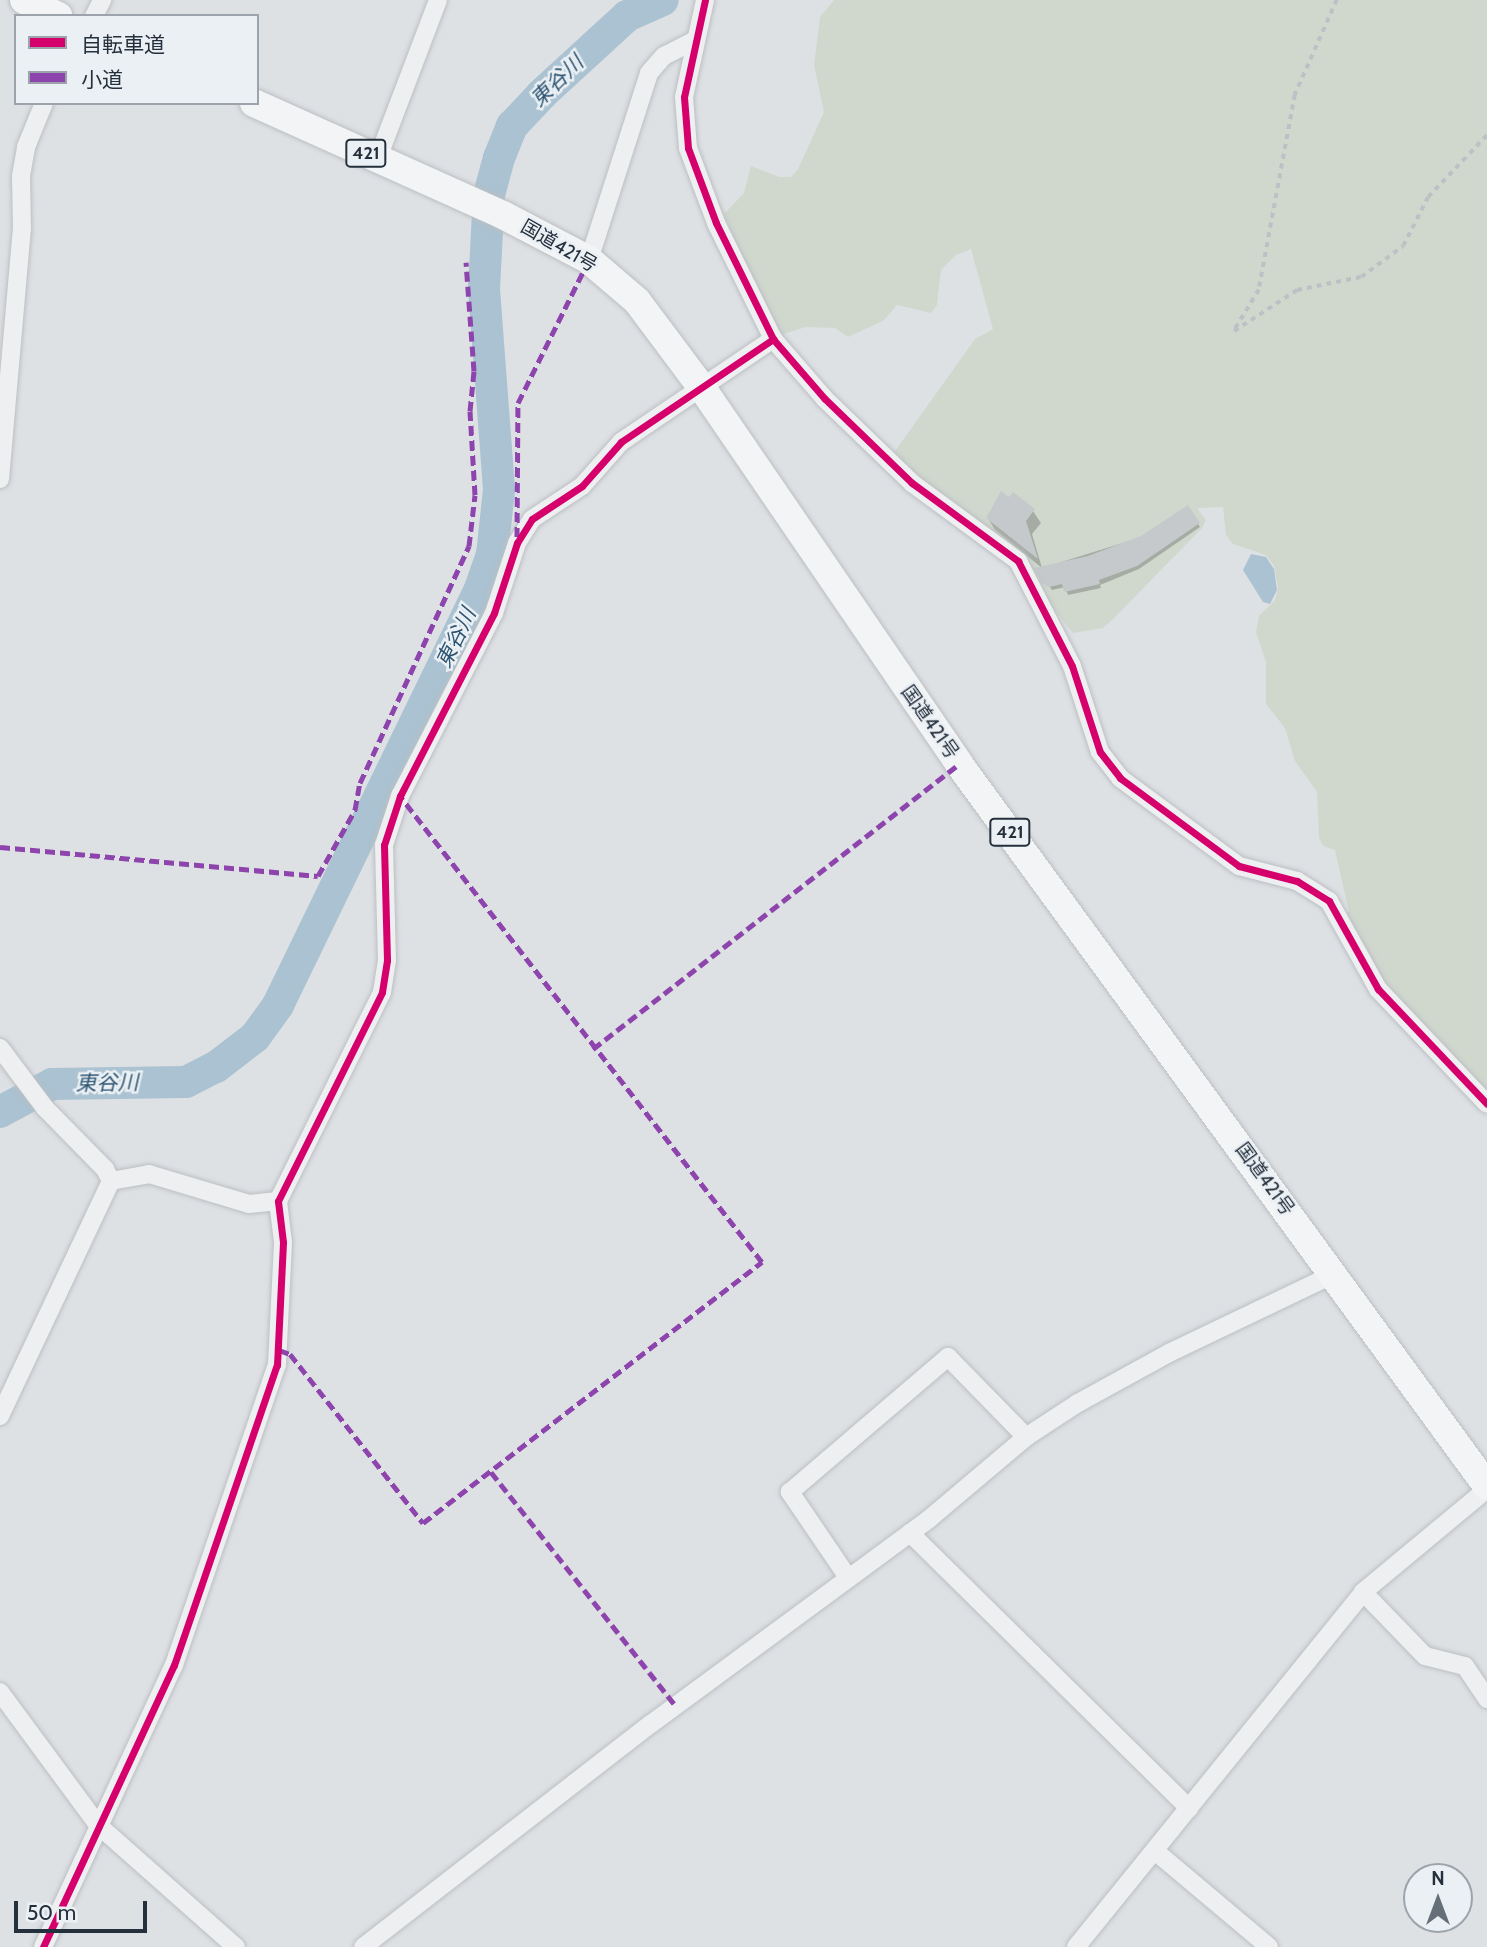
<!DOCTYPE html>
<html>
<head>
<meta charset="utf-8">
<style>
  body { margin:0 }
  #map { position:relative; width:1487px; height:1947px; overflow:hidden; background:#dee1e4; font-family:Cabin,"Noto Sans JP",sans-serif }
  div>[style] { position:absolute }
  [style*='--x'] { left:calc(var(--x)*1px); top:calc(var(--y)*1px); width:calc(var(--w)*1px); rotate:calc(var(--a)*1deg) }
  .green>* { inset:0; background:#d0d8ce }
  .water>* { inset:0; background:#aac2d1 }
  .shadow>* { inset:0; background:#0003 }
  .river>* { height:32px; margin:-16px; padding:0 16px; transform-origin:16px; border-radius:16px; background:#aac2d1 }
  .building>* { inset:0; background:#c6c9cc }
  .path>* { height:3.5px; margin-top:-1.75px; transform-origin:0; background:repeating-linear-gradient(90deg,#bdc0c4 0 5px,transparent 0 10px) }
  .roads { filter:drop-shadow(0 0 2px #bcbfc2) drop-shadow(0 0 2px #bcbfc2) }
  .minor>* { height:18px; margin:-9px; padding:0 9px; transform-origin:9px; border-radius:9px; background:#edeff1 }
  .trunk>* { height:28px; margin:-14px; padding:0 14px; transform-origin:14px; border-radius:14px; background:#f2f4f5 }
  .quiet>* { height:5px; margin-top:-2.5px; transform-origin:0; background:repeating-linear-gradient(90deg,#8e44ad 0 10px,transparent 0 15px) }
  .cycleway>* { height:7px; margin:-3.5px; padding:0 3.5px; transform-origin:3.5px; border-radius:3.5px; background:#d6006c }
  span { translate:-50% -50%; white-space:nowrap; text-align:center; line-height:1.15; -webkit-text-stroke:5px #ebf0f4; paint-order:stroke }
  .shield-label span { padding:2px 5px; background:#ebf0f4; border:2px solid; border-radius:5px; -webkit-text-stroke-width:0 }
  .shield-label { font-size:18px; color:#25303d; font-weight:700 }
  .street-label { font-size:19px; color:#25303d }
  .water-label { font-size:21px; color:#2d5472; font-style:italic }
  .legend { position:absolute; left:14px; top:14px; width:245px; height:91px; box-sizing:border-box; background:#ebf0f4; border:2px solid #9ca3ab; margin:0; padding:9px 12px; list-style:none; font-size:21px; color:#25303d }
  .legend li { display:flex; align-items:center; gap:14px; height:35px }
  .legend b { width:35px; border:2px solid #9ca3ab }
  .north { position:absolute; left:1403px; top:1863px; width:70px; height:70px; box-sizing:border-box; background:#ebf0f4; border:2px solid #9ca3ab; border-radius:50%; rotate:0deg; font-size:19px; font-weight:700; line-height:28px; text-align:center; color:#25303d }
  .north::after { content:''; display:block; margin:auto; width:24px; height:32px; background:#666e77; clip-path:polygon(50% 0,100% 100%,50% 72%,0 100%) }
  .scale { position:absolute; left:14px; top:1901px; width:133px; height:32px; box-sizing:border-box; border:4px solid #25303d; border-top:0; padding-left:9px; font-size:21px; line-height:24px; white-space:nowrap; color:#25303d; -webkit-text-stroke:5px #ebf0f4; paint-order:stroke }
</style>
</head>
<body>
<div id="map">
  <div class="green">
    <i style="clip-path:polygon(834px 0,1487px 0,1487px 1101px,1395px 1003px,1343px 912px,1349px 912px,1335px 850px,1323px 846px,1319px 838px,1317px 792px,1295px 761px,1285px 728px,1266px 704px,1266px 662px,1256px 632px,1259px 616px,1275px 600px,1278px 588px,1274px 566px,1266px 555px,1233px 544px,1226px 535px,1223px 507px,1197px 508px,1206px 520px,1202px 528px,1116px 616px,1103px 628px,1073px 633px,1031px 581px,896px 460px,895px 451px,975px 339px,993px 329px,971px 249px,956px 255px,941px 270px,937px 305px,931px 313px,897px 305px,883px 321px,848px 337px,835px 328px,806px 327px,777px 336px,745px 272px,724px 214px,744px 193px,751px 166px,779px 177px,791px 177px,798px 169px,824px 112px,814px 65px,820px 17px)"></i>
  </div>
  <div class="water">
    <i style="clip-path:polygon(1251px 554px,1266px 557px,1274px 569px,1277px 590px,1270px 604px,1263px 602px,1243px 570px)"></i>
  </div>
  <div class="shadow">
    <i style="clip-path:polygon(1188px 508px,1200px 527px,1139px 569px,1100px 585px,1101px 588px,1068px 595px,1065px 587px,1052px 590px,1039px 572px,1042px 568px,995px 530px,988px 518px,1033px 511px,1041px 523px,1032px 534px,1042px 568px,1142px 537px)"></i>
  </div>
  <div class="river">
    <i style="--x:0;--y:1112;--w:59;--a:-28.3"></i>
    <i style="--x:52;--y:1084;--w:134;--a:-0.9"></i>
    <i style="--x:186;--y:1082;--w:34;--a:-27"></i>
    <i style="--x:216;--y:1067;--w:49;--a:-37.6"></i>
    <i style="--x:255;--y:1037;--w:39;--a:-54"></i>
    <i style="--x:278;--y:1005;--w:462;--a:-64.1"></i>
    <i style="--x:480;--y:589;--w:36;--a:-71"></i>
    <i style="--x:492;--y:555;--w:66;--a:-83.9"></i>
    <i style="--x:499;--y:489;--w:201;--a:-94.3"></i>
    <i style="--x:484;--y:289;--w:94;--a:-87"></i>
    <i style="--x:489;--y:195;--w:38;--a:-75"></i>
    <i style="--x:499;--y:158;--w:35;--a:-68"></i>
    <i style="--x:512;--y:126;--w:44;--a:-46.8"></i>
    <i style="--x:542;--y:94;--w:115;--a:-42.5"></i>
    <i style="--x:627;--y:16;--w:39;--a:-24"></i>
  </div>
  <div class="building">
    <i style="clip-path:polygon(1001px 491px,1009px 497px,1013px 492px,1035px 509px,1026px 521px,1038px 559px,986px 518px)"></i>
    <i style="clip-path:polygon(1188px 505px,1200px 523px,1137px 566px,1099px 580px,1100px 584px,1064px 592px,1062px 584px,1049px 587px,1042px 583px,1034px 568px,1088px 556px,1141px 536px)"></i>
  </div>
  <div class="path">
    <i style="--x:1337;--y:0;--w:104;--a:113.9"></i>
    <i style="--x:1295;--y:95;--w:198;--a:100.5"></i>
    <i style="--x:1259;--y:290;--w:48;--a:121.4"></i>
    <i style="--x:1234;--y:331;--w:75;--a:-33.1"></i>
    <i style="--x:1297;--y:290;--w:65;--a:-11.5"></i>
    <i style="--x:1361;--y:277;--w:52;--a:-36.4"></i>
    <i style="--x:1403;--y:246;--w:55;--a:-63"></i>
    <i style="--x:1428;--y:197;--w:86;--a:-46.4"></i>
  </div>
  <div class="roads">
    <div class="minor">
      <i style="--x:705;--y:0;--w:99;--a:102.2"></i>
      <i style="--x:684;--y:97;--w:51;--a:85.5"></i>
      <i style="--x:688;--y:148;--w:80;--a:69.5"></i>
      <i style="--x:716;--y:223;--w:129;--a:63.8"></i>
      <i style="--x:773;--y:339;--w:79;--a:49.1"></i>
      <i style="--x:825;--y:399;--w:121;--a:44"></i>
      <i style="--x:912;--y:483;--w:132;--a:36.3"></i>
      <i style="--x:1018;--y:561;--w:118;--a:62.8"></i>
      <i style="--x:1072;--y:666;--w:90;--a:72"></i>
      <i style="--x:1100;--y:752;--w:33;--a:52"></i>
      <i style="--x:1120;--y:778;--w:148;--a:36.5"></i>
      <i style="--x:1239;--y:866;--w:60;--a:14.5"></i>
      <i style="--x:1297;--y:881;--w:38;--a:32"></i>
      <i style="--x:1329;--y:901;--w:101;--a:60.9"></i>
      <i style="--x:1378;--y:989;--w:158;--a:46.5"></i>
      <i style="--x:94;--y:16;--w:18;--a:-63"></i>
      <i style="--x:378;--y:158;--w:169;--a:-69.2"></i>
      <i style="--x:589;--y:260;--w:196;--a:-72.2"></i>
      <i style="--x:649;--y:73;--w:23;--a:-49"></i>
      <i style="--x:664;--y:56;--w:33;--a:-27"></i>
      <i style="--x:0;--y:479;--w:251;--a:-85"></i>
      <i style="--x:22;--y:229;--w:53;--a:-91.1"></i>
      <i style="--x:21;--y:176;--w:29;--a:-80"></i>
      <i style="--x:26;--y:147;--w:48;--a:-67.8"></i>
      <i style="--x:0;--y:1048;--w:75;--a:53.1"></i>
      <i style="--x:45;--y:1108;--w:86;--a:45.5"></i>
      <i style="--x:105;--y:1169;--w:13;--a:63"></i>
      <i style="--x:111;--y:1181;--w:260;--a:115.3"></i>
      <i style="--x:111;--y:1181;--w:39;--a:-10"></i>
      <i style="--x:149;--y:1174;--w:104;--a:16.7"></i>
      <i style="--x:249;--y:1204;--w:29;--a:-6"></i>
      <i style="--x:910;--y:1533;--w:392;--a:44.6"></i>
      <i style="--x:847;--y:1576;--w:102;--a:-124.2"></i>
      <i style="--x:790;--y:1492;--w:208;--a:-40.5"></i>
      <i style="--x:948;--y:1357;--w:112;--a:45.7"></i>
      <i style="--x:1363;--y:1592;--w:89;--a:45.9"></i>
      <i style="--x:1425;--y:1656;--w:41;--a:14"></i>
      <i style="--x:1465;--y:1666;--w:40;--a:56"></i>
      <i style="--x:0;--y:1692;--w:165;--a:53.6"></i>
      <i style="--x:98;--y:1825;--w:184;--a:41.5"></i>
      <i style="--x:1155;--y:1851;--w:149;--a:40.1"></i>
      <i style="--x:43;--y:1947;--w:311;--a:-65.1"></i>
      <i style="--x:174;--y:1665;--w:317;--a:-71.1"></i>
      <i style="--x:277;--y:1365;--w:123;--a:-87.2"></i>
      <i style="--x:283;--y:1242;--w:41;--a:-97"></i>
      <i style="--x:278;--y:1201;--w:233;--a:-63.5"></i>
      <i style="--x:382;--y:992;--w:32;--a:-81"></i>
      <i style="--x:387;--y:960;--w:115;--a:-91.5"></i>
      <i style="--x:384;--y:845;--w:52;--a:-71.9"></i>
      <i style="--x:400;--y:796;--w:206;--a:-62.8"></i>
      <i style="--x:494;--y:613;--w:74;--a:-71.8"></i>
      <i style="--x:517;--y:543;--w:28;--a:-58"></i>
      <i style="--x:532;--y:519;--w:60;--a:-33.4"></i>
      <i style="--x:582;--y:486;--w:59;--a:-48.4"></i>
      <i style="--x:621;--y:442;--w:184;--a:-34.1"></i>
      <i style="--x:363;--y:1947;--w:364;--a:-37.8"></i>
      <i style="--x:651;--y:1724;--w:345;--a:-36.4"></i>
      <i style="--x:929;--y:1519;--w:127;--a:-40.2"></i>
      <i style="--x:1026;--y:1437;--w:62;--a:-33.2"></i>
      <i style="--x:1078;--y:1403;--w:104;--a:-28.8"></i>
      <i style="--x:1169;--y:1353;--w:183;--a:-25.6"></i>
      <i style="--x:1076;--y:1947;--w:457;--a:-51"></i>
      <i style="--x:1363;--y:1592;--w:161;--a:-39.7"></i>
    </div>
    <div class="trunk">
      <i style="--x:24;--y:0;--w:38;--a:25"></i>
      <i style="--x:254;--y:103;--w:273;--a:24.2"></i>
      <i style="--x:503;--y:215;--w:97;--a:27.6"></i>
      <i style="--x:589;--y:260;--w:63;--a:40.5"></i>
      <i style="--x:637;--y:301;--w:109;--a:53.2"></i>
      <i style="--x:702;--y:388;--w:455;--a:55.6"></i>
      <i style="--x:959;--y:764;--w:894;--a:53.82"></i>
    </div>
  </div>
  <div class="quiet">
    <i style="--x:517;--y:537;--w:134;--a:-89.6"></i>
    <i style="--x:518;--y:403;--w:160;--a:-63.6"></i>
    <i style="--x:0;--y:847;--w:319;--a:5.2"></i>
    <i style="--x:318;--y:876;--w:76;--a:-60.7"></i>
    <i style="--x:355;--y:810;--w:27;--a:-80"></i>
    <i style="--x:360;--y:783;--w:261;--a:-65.3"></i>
    <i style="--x:469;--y:546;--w:51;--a:-83.3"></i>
    <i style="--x:475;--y:495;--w:84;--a:-93.4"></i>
    <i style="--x:470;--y:411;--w:40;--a:-84.3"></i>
    <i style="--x:474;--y:371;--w:109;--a:-94.2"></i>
    <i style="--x:593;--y:1049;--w:464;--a:-37.9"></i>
    <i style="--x:279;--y:1350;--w:12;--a:20"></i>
    <i style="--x:290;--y:1354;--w:215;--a:51.8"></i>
    <i style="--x:423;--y:1523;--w:428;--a:-37.6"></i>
    <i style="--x:762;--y:1262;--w:590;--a:-127.84"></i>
    <i style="--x:491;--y:1472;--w:298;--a:51.7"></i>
  </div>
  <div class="cycleway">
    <i style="--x:705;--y:0;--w:99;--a:102.2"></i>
    <i style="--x:684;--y:97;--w:51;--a:85.5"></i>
    <i style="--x:688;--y:148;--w:80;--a:69.5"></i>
    <i style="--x:716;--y:223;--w:129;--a:63.8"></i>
    <i style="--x:773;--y:339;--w:79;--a:49.1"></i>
    <i style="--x:825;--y:399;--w:121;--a:44"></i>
    <i style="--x:912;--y:483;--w:132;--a:36.3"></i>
    <i style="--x:1018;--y:561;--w:118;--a:62.8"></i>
    <i style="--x:1072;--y:666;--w:90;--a:72"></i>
    <i style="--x:1100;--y:752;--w:33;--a:52"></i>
    <i style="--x:1120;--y:778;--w:148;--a:36.5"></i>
    <i style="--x:1239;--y:866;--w:60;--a:14.5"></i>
    <i style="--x:1297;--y:881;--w:38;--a:32"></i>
    <i style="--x:1329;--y:901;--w:101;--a:60.9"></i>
    <i style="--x:1378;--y:989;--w:158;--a:46.5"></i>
    <i style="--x:43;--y:1947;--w:311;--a:-65.1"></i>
    <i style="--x:174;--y:1665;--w:317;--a:-71.1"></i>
    <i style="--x:277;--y:1365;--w:123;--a:-87.2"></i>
    <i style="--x:283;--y:1242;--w:41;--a:-97"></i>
    <i style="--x:278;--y:1201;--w:233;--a:-63.5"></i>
    <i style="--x:382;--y:992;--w:32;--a:-81"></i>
    <i style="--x:387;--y:960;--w:115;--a:-91.5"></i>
    <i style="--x:384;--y:845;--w:52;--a:-71.9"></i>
    <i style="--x:400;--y:796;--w:206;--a:-62.8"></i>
    <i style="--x:494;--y:613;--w:74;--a:-71.8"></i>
    <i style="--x:517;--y:543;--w:28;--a:-58"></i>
    <i style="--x:532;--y:519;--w:60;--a:-33.4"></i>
    <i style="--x:582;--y:486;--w:59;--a:-48.4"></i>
    <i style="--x:621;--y:442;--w:184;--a:-34.1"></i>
  </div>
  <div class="shield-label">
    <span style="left:366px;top:153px">421</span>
    <span style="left:1010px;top:832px">421</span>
  </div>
  <div class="street-label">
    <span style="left:559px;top:246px;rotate:30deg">国道421号</span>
    <span style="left:930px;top:722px;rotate:55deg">国道421号</span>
    <span style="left:1265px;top:1179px;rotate:54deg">国道421号</span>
  </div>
  <div class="water-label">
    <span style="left:557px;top:81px;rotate:-44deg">東谷川</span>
    <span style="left:456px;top:638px;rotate:-64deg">東谷川</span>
    <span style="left:107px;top:1083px;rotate:-1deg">東谷川</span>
  </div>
  <ul class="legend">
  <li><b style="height:9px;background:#d6006c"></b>自転車道</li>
  <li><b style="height:9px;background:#8e44ad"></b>小道</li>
  </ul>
  <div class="north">N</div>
  <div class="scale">50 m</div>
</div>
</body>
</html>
